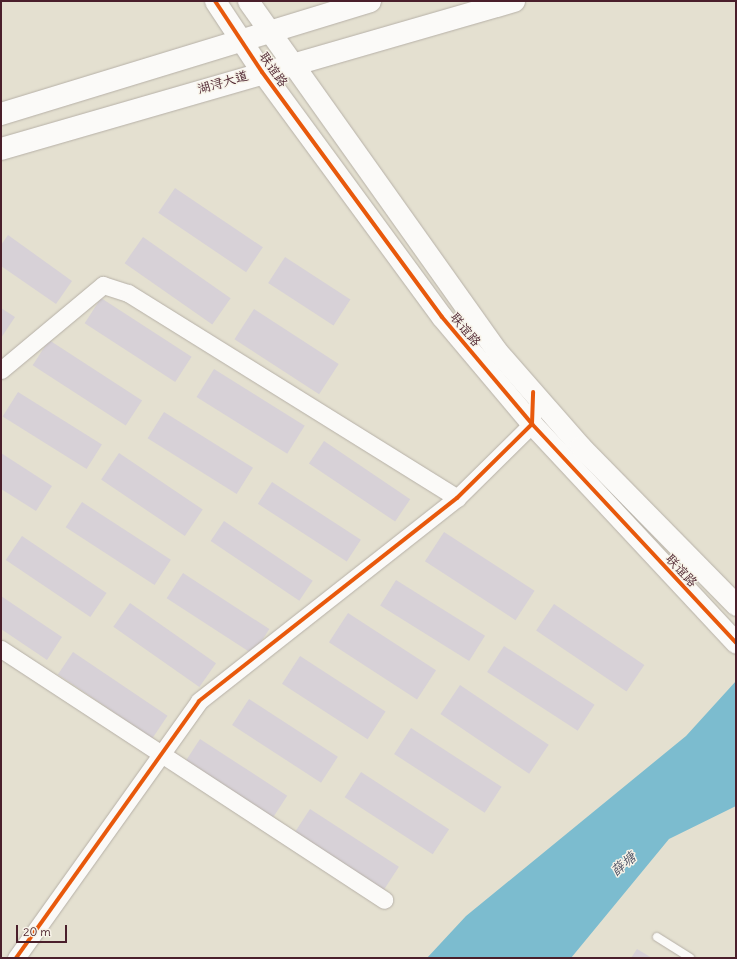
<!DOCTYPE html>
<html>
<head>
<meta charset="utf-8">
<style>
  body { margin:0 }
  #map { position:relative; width:737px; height:959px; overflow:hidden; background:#e4e0d0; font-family:Delius,"LXGW WenKai TC",sans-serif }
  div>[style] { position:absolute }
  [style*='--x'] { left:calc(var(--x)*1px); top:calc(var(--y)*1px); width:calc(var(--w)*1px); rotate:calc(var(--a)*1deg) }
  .water>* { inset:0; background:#7cbccf }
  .building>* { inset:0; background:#d7d1d7; transform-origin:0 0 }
  .roads { filter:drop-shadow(0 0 1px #b6b0a7) drop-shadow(0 0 1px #b6b0a7) }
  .service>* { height:8px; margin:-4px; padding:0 4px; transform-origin:4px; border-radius:4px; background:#fbfaf8 }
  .minor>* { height:17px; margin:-8.5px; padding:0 8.5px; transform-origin:8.5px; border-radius:8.5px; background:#fbfaf8 }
  .tertiary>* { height:21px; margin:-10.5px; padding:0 10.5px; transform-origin:10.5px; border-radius:10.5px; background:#fbfaf8 }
  .secondary>* { height:22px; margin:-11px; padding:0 11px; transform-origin:11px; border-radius:11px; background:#fbfaf8 }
  .cycleway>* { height:4px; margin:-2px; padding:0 2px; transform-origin:2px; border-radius:2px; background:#e8590c }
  span { translate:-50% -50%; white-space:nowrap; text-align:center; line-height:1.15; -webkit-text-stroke:3px #f7f3e8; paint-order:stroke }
  .street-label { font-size:13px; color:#4a1f2b }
  .water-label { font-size:14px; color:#4c5164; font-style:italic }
  .frame { position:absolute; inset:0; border:2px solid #4a1f2b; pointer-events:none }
  .scale { position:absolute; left:16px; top:925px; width:51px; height:18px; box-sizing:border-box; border:2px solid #4a1f2b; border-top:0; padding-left:5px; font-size:12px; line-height:14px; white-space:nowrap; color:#4a1f2b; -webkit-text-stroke:3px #f7f3e8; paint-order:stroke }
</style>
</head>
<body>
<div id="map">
  <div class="water">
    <i style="clip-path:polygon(736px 681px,736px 806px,669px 839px,571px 958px,427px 958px,466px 916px,686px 736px)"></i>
  </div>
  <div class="building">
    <i style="left:175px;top:188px;width:106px;height:30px;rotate:34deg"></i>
    <i style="clip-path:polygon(8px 235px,72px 281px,56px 304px,1px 266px,1px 245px)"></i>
    <i style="left:143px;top:237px;width:107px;height:32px;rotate:35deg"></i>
    <i style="left:285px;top:257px;width:78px;height:31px;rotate:33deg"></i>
    <i style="left:101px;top:298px;width:108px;height:30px;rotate:33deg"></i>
    <i style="clip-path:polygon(1px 308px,15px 317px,1px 338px)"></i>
    <i style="left:254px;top:309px;width:101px;height:36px;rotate:33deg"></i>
    <i style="left:49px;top:340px;width:111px;height:30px;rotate:33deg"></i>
    <i style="left:214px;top:369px;width:107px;height:33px;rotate:32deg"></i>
    <i style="left:18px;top:392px;width:99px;height:29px;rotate:32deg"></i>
    <i style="left:164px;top:412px;width:105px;height:31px;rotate:32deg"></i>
    <i style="left:324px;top:441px;width:104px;height:27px;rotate:34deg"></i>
    <i style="clip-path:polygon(1px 453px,52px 486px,36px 511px,1px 489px)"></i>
    <i style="left:119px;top:453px;width:101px;height:32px;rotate:34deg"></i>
    <i style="left:272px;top:482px;width:106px;height:26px;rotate:33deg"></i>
    <i style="left:82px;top:502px;width:106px;height:30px;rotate:33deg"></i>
    <i style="left:224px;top:521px;width:107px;height:24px;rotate:34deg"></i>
    <i style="left:444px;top:532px;width:108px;height:35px;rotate:33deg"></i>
    <i style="left:22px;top:536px;width:102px;height:29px;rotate:34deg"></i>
    <i style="left:183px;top:573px;width:103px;height:30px;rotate:33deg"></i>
    <i style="left:396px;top:580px;width:105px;height:30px;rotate:32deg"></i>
    <i style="clip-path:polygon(1px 596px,62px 637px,47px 660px,1px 629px)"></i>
    <i style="left:130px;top:603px;width:105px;height:29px;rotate:35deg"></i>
    <i style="left:554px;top:604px;width:109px;height:32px;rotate:34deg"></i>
    <i style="left:348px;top:613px;width:105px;height:35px;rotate:33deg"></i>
    <i style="left:504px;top:646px;width:108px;height:31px;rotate:33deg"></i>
    <i style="left:73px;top:652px;width:114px;height:27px;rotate:34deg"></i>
    <i style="left:300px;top:656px;width:102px;height:33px;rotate:33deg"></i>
    <i style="left:460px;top:685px;width:107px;height:35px;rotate:34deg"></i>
    <i style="left:249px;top:699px;width:106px;height:31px;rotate:33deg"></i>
    <i style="left:411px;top:728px;width:108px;height:31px;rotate:33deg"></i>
    <i style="left:200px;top:739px;width:104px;height:29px;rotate:33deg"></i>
    <i style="left:361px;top:772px;width:105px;height:30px;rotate:33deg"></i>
    <i style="left:310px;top:809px;width:106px;height:29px;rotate:33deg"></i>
    <i style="clip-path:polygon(637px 949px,652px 958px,631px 958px)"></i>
  </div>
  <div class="roads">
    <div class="service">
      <i style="--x:657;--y:937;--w:39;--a:32"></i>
    </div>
    <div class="minor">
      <i style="--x:1;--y:370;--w:133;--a:-39.8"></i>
      <i style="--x:103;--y:285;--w:26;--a:18"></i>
      <i style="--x:128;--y:293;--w:388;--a:31.9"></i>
      <i style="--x:1;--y:649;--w:458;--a:33.2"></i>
      <i style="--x:16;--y:958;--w:315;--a:-54.5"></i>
      <i style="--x:199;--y:701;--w:328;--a:-38.2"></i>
      <i style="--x:457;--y:498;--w:105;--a:-44.6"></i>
      <i style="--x:532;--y:424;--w:13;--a:-90"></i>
    </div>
    <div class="tertiary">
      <i style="--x:215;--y:1;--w:85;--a:56.5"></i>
      <i style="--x:262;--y:72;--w:304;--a:53.7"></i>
      <i style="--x:442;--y:317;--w:140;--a:49.9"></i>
      <i style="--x:532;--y:424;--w:299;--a:47"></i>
      <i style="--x:248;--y:1;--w:428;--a:54.6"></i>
      <i style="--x:496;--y:350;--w:128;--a:48.8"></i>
      <i style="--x:580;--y:446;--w:223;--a:45.5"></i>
    </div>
    <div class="secondary">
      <i style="--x:1;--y:114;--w:386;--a:-17"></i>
      <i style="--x:1;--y:149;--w:534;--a:-16.09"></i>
    </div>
  </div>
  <div class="cycleway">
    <i style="--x:215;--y:1;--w:85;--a:56.5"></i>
    <i style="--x:262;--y:72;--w:304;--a:53.7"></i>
    <i style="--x:442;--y:317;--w:140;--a:49.9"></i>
    <i style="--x:532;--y:424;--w:299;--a:47"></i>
    <i style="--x:16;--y:958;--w:315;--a:-54.5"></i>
    <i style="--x:199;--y:701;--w:328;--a:-38.2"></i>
    <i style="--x:457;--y:498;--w:105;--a:-44.6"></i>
    <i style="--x:532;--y:424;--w:32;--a:-88"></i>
  </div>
  <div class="street-label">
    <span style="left:273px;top:70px;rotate:55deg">联谊路</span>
    <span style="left:223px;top:83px;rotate:-16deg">湖浔大道</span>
    <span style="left:465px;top:330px;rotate:50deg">联谊路</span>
    <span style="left:681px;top:571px;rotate:47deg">联谊路</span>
  </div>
  <div class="water-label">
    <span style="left:623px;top:864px;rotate:-40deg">薛塘</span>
  </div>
  <div class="frame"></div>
  <div class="scale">20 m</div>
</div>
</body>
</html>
